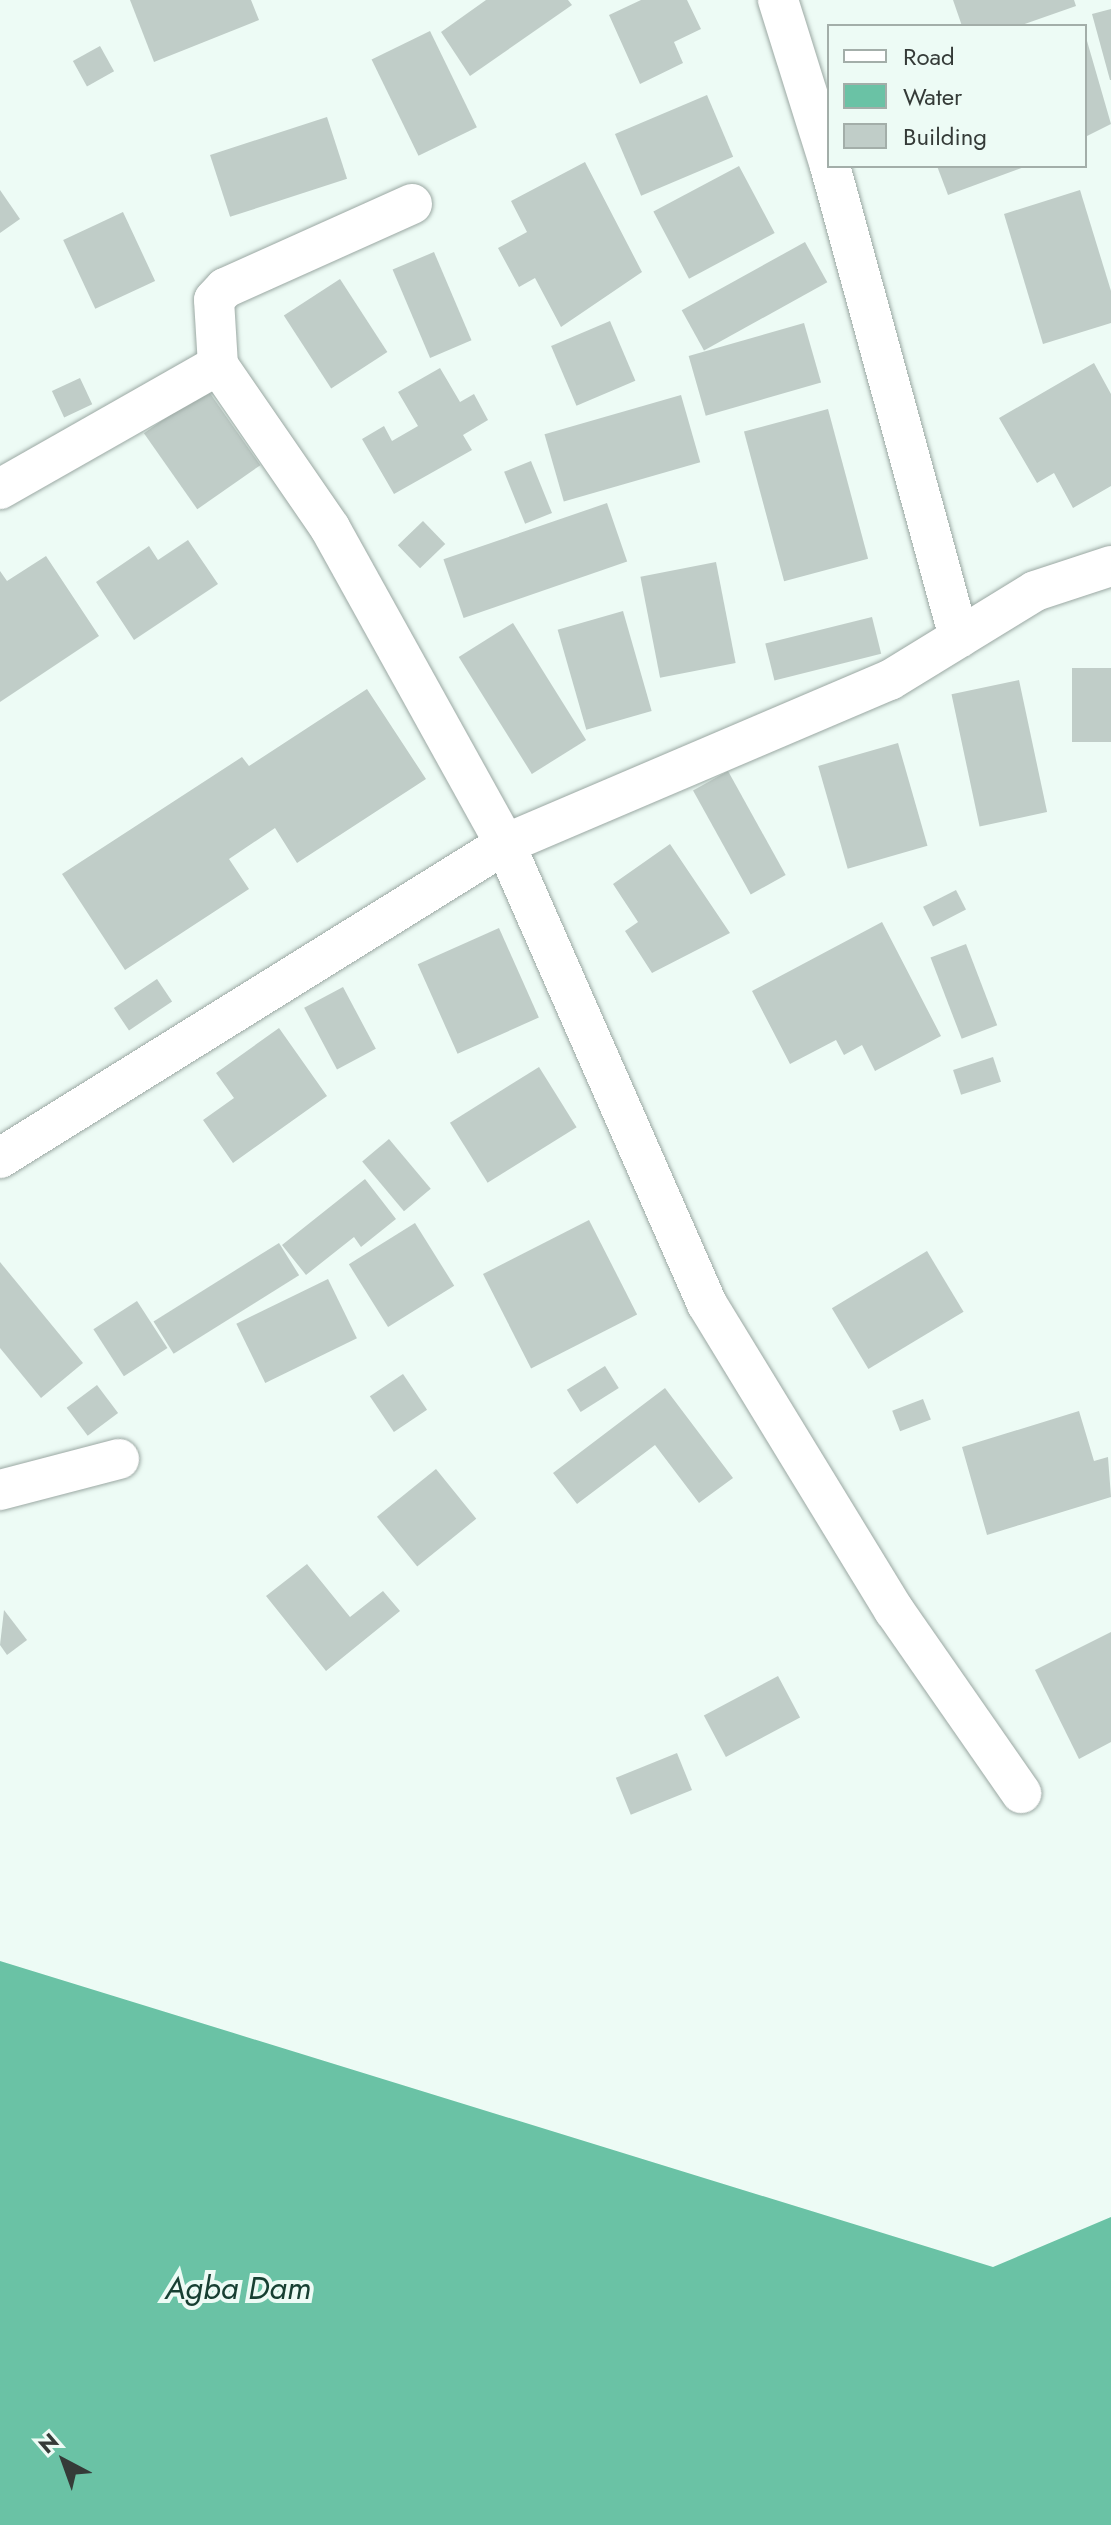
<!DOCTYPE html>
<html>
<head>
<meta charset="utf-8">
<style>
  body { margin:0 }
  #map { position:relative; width:1111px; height:2525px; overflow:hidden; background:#edfbf5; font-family:Jost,sans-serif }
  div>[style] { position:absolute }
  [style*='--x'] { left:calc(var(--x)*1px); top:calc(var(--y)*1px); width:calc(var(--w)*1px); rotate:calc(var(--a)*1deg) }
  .water>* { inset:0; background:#6ac2a5 }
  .building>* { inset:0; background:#c0cdc8; transform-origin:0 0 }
  .roads { filter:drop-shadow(0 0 2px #9ba8a3) drop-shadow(0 0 2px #9ba8a3) }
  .minor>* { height:40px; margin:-20px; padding:0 20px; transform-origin:20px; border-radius:20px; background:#fff }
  span { translate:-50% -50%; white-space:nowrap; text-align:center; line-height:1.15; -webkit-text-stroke:8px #edfbf5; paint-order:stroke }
  .water-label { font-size:32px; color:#173f32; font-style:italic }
  .legend { position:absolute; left:827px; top:24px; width:260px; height:144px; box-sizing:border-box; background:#edfbf5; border:2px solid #a3aea9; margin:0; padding:10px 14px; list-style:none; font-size:24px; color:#353b38 }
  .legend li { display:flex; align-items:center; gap:16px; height:40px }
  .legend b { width:40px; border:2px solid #a3aea9 }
  .north { position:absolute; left:24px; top:2421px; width:80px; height:80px; -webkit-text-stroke:6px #edfbf5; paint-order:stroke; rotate:319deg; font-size:22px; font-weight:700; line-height:32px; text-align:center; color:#353b38 }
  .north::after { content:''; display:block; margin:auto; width:28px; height:36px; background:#353b38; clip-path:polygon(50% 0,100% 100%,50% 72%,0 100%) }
</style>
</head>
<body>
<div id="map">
  <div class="water">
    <i style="clip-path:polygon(0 1961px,993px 2267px,1111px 2217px,1111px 2525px,0 2525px)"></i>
  </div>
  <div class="building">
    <i style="clip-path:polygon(130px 0,251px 0,259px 20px,154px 62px)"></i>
    <i style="clip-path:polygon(486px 0,568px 0,572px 5px,470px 76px,441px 32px)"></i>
    <i style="clip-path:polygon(641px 0,687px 0,701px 29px,674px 42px,683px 63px,640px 84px,609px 15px)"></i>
    <i style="clip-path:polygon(953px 0,1074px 0,1076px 6px,1019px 26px,962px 26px)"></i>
    <i style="clip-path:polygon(1111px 9px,1111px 80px,1110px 80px,1092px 14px)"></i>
    <i style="left:430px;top:31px;width:107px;height:65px;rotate:64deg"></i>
    <i style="clip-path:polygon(1085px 34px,1111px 124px,1085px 137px)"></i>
    <i style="left:100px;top:46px;width:29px;height:31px;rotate:61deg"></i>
    <i style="left:707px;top:95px;width:67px;height:100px;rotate:67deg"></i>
    <i style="left:327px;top:117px;width:65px;height:123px;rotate:72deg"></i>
    <i style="clip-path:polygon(585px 162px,642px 272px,561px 327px,535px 278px,519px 287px,498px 248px,527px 232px,511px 201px)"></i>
    <i style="left:739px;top:166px;width:76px;height:97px;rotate:62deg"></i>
    <i style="clip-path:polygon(937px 166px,1027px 166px,948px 195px)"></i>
    <i style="clip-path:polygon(0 190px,20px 219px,0 233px)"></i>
    <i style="clip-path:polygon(1080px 190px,1111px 291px,1111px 323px,1043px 344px,1004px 214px)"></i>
    <i style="left:123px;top:212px;width:76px;height:66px;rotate:65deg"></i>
    <i style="left:805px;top:242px;width:46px;height:141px;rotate:61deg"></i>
    <i style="left:434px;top:252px;width:96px;height:45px;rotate:67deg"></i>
    <i style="left:340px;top:279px;width:87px;height:67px;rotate:57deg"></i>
    <i style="left:610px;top:321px;width:65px;height:64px;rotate:67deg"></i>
    <i style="left:804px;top:323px;width:62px;height:120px;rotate:74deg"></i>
    <i style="clip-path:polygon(1094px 363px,1111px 394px,1111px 486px,1073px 508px,1054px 473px,1037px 483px,999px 418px)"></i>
    <i style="clip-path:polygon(440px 368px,460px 402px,474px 394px,488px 420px,463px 435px,472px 450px,394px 494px,362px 439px,384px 426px,392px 441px,418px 426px,398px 392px)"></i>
    <i style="left:80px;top:378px;width:29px;height:31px;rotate:65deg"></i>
    <i style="left:207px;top:389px;width:93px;height:77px;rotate:55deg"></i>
    <i style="left:681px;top:395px;width:70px;height:142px;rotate:74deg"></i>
    <i style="left:828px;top:409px;width:155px;height:87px;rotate:75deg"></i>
    <i style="left:531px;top:461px;width:56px;height:29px;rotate:68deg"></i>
    <i style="left:607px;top:503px;width:62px;height:173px;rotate:71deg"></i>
    <i style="left:423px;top:521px;width:32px;height:35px;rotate:46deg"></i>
    <i style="clip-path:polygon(188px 540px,218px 584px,134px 640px,96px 582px,149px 546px,158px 560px)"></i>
    <i style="clip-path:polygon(46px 556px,99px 636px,0 702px,0 571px,7px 581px)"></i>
    <i style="left:716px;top:562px;width:103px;height:77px;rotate:79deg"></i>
    <i style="left:623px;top:611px;width:104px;height:68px;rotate:74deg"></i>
    <i style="left:872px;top:617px;width:38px;height:110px;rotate:76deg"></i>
    <i style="left:513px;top:623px;width:138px;height:64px;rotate:58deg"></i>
    <i style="left:1111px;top:668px;width:74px;height:39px;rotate:90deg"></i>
    <i style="left:1019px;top:680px;width:135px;height:69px;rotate:78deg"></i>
    <i style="clip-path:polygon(367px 689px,426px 779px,297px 863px,275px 828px,229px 859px,249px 889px,125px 970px,62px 874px,242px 757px,249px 766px)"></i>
    <i style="left:898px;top:743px;width:107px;height:83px;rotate:74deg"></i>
    <i style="left:728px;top:771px;width:119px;height:40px;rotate:61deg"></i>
    <i style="clip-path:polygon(670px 844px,730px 933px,652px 973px,625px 931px,638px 922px,613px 884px)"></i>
    <i style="left:956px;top:890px;width:22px;height:37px;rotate:63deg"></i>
    <i style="clip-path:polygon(882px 922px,941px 1036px,875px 1071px,862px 1045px,844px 1055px,836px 1040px,790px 1064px,752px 991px)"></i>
    <i style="left:499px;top:928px;width:98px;height:89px;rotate:66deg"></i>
    <i style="left:966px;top:944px;width:87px;height:38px;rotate:69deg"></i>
    <i style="left:157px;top:979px;width:27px;height:52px;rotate:56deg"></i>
    <i style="left:343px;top:987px;width:70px;height:44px;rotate:62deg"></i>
    <i style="clip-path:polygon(279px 1028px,327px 1096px,233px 1163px,203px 1120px,234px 1098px,216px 1073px)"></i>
    <i style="left:993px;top:1057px;width:26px;height:42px;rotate:72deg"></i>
    <i style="left:539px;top:1067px;width:71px;height:105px;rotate:58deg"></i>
    <i style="left:389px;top:1139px;width:65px;height:35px;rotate:50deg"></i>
    <i style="clip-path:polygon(365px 1179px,396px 1219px,361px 1247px,354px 1237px,306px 1275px,282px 1245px)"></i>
    <i style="left:589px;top:1220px;width:106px;height:119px;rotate:63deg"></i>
    <i style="left:415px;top:1223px;width:74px;height:78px;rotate:58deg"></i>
    <i style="left:279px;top:1243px;width:38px;height:148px;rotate:58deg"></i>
    <i style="left:927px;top:1251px;width:71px;height:111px;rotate:59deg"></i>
    <i style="clip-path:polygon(0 1262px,83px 1363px,41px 1398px,0 1348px)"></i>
    <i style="left:328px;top:1279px;width:66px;height:102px;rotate:64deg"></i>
    <i style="left:137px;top:1301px;width:56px;height:52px;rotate:57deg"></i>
    <i style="left:605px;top:1366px;width:26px;height:45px;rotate:58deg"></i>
    <i style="left:403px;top:1374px;width:43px;height:40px;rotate:56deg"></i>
    <i style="left:97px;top:1385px;width:35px;height:38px;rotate:53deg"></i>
    <i style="clip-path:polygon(665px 1388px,733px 1478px,699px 1503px,655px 1445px,577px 1504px,553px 1473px)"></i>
    <i style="left:923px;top:1399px;width:22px;height:33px;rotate:69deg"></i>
    <i style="clip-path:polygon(1079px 1411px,1094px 1461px,1108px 1457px,1111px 1497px,987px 1535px,962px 1447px)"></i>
    <i style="left:436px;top:1469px;width:64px;height:76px;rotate:51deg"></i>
    <i style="clip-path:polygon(307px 1564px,350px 1617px,383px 1591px,400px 1611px,326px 1671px,266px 1596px)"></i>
    <i style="clip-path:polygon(4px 1610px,27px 1640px,7px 1655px,0 1645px)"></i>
    <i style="clip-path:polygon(1111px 1632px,1111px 1742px,1079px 1759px,1035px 1670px)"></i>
    <i style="left:778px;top:1676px;width:47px;height:84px;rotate:62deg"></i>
    <i style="left:677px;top:1753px;width:40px;height:66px;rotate:68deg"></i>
  </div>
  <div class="roads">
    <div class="minor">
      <i style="--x:778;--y:0;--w:171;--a:72.6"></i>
      <i style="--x:830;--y:166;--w:489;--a:74.7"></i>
      <i style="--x:412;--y:204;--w:205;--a:155.8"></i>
      <i style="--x:225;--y:288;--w:16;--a:133"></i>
      <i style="--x:214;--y:300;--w:65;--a:86.5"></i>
      <i style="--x:218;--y:365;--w:198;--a:55.5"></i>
      <i style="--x:330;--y:528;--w:361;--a:61"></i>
      <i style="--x:505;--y:844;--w:502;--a:66.29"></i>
      <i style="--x:707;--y:1304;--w:359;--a:58.6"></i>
      <i style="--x:894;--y:1610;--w:223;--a:55.2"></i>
      <i style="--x:0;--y:489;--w:251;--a:-29.6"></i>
      <i style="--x:0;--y:1158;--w:595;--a:-31.87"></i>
      <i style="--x:505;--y:844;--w:418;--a:-23.1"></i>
      <i style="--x:890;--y:680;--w:170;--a:-31.5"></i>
      <i style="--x:1035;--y:591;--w:80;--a:-18.2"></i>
      <i style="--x:0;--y:1490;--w:123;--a:-14.6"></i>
    </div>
  </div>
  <div class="water-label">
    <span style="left:238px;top:2288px">Agba Dam</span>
  </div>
  <ul class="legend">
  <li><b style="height:10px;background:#fff"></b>Road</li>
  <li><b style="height:22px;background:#6ac2a5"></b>Water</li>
  <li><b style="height:22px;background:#c0cdc8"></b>Building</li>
  </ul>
  <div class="north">N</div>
</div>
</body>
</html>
